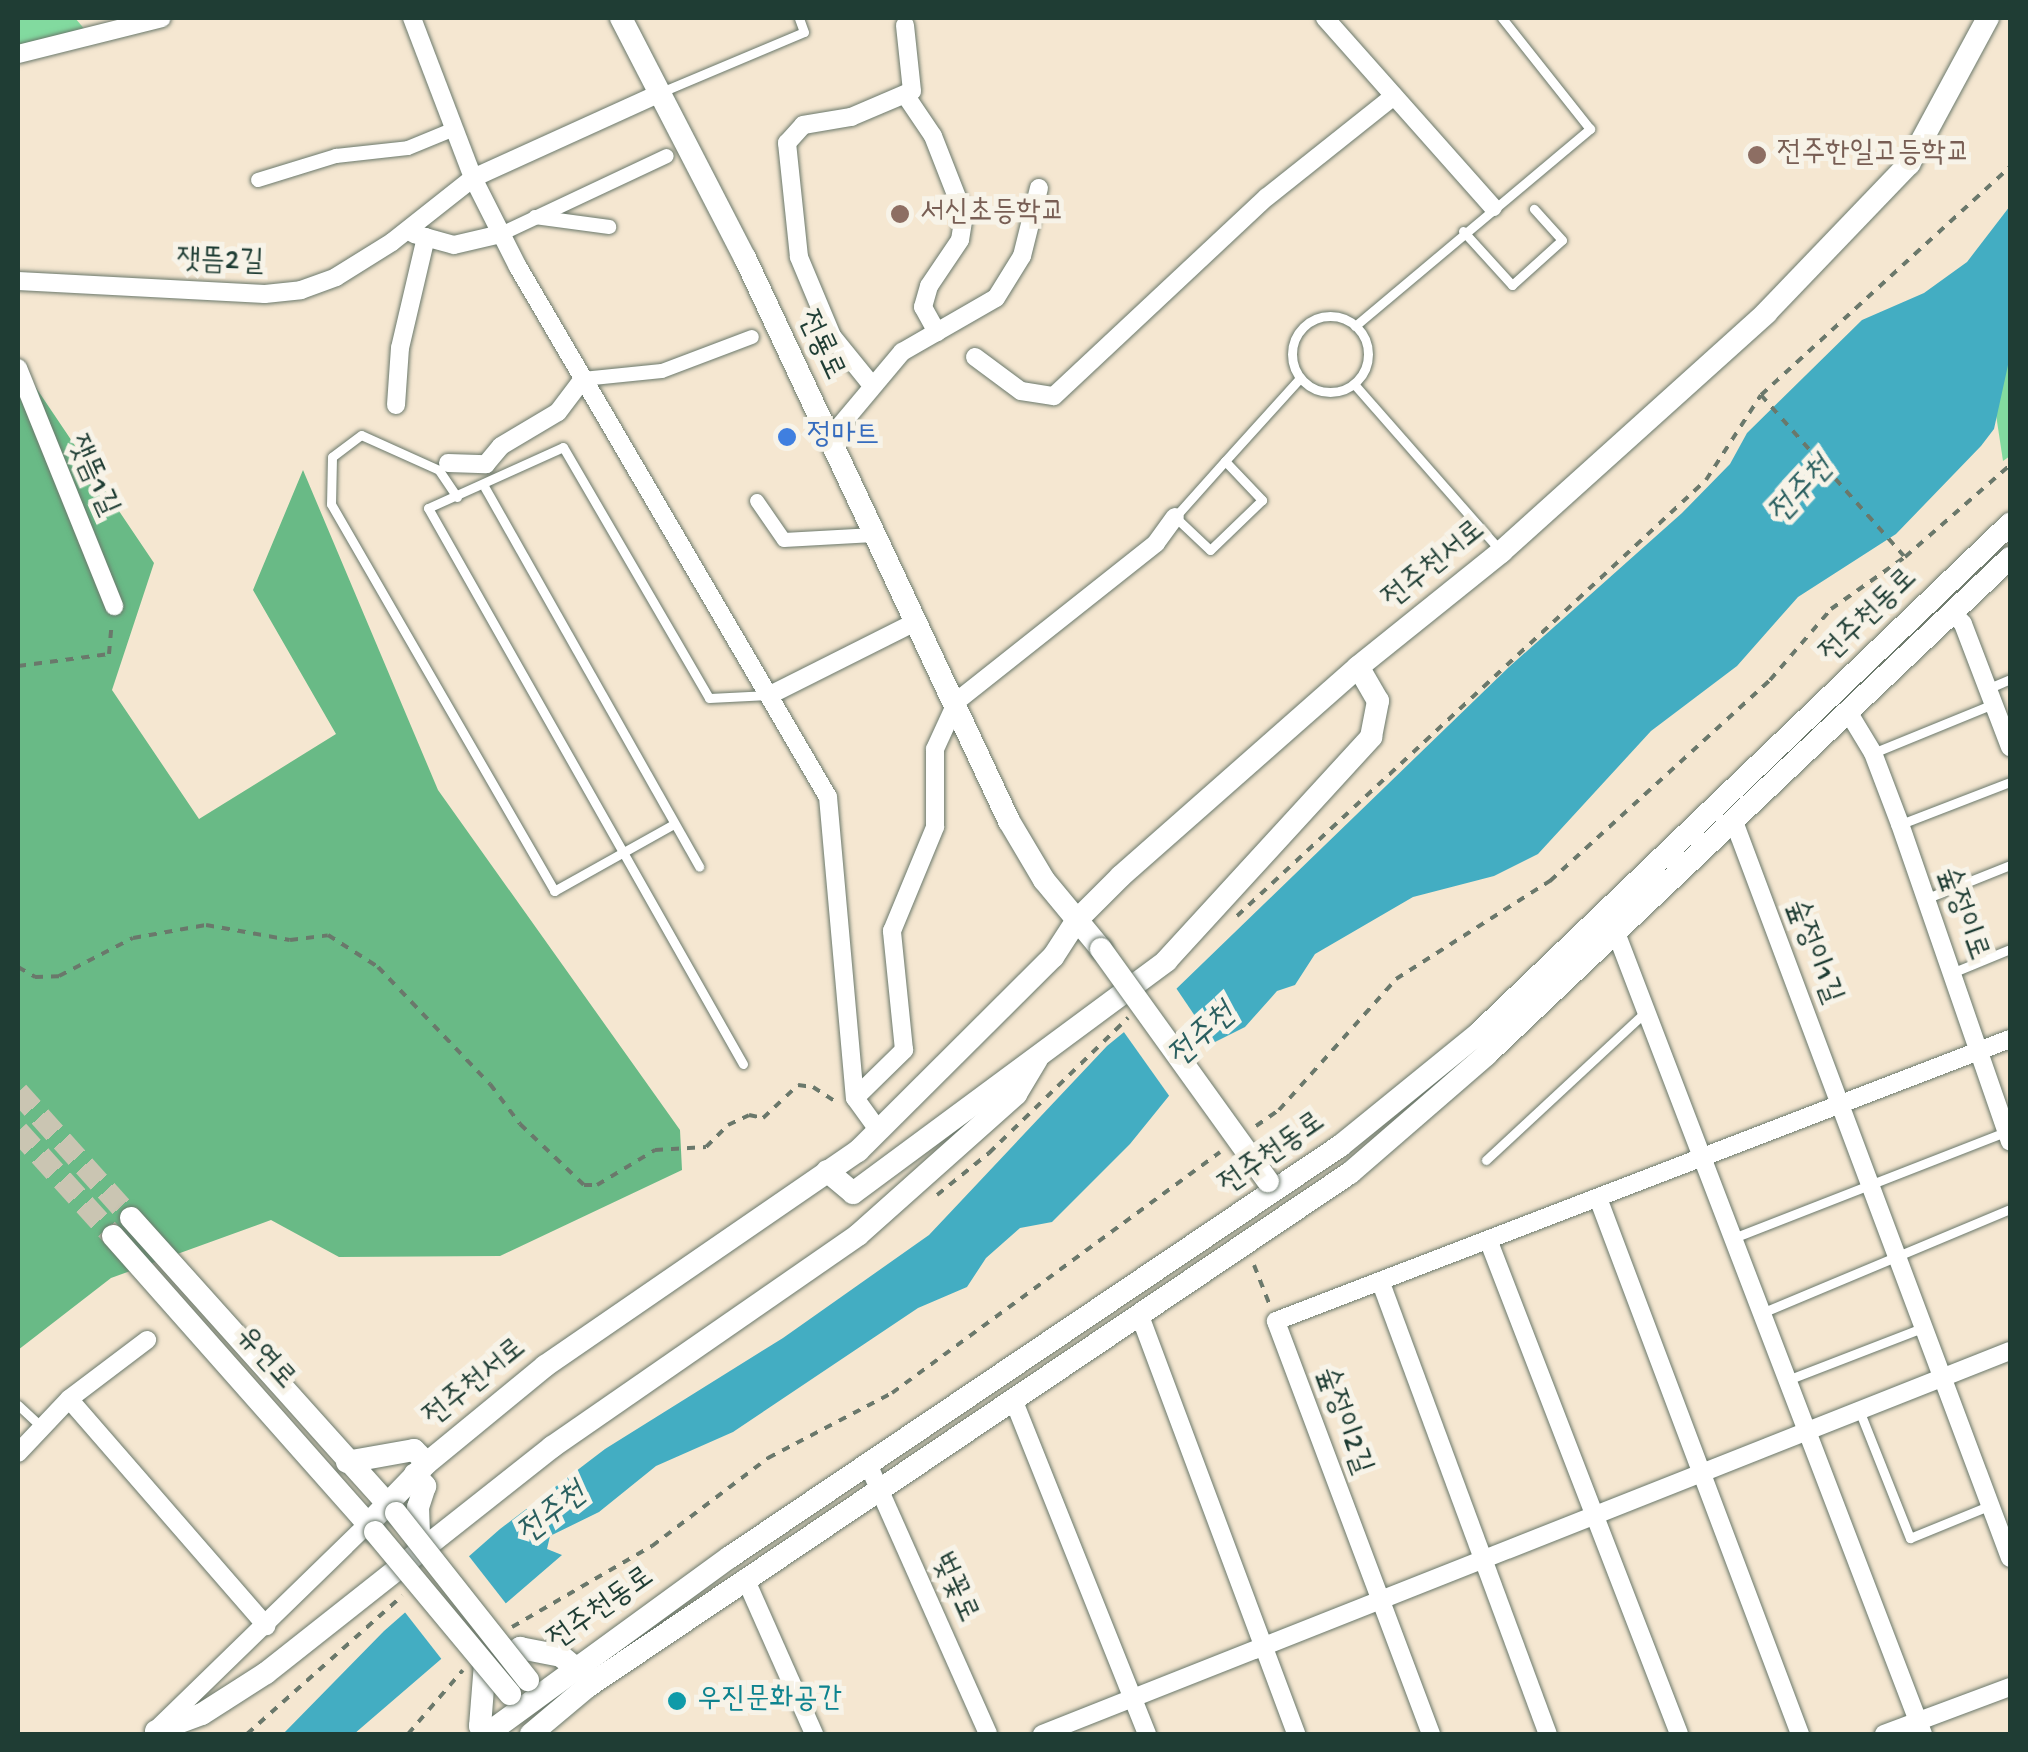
<!DOCTYPE html>
<html>
<head>
<meta charset="utf-8">
<style>
  body { margin:0 }
  #map { position:relative; width:2028px; height:1752px; overflow:hidden; background:#f5e7d1; font-family:"Gochi Hand","Poor Story",sans-serif }
  div>[style] { position:absolute }
  [style*='--x'] { left:calc(var(--x)*1px); top:calc(var(--y)*1px); width:calc(var(--w)*1px); rotate:calc(var(--a)*1deg) }
  .green>* { inset:0; background:#82da9f }
  .forest>* { inset:0; background:#69ba86 }
  .water>* { inset:0; background:#43adc2 }
  .pier>* { inset:0; background:#f5e7d1; transform-origin:0 0 }
  .tertiary-tunnel>* { height:22px; margin-top:-11px; transform-origin:0; background:repeating-linear-gradient(90deg,#cac5b2 0 22px,transparent 0 33px) }
  .path>* { height:4px; margin-top:-2px; transform-origin:0; background:repeating-linear-gradient(90deg,#6a786b 0 8px,transparent 0 16px) }
  .roads { filter:drop-shadow(0 0 2px #6a786b) drop-shadow(0 0 2px #6a786b) }
  .service>* { height:9px; margin:-4.5px; padding:0 4.5px; transform-origin:4.5px; border-radius:4.5px; background:#fff }
  .service>.ring { margin:-4.5px; padding:0; box-sizing:content-box; background:none; border:9px solid #fff; border-radius:50% }
  .pedestrian>* { height:14px; margin:-7px; padding:0 7px; transform-origin:7px; border-radius:7px; background:#fff }
  .minor>* { height:18px; margin:-9px; padding:0 9px; transform-origin:9px; border-radius:9px; background:#fff }
  .tertiary>* { height:22px; margin:-11px; padding:0 11px; transform-origin:11px; border-radius:11px; background:#fff }
  .bridges { filter:drop-shadow(0 0 2px #6a786b) drop-shadow(0 0 2px #6a786b) }
  .tertiary-bridge>* { height:22px; margin:-11px; padding:0 11px; transform-origin:11px; border-radius:11px; background:#fff }
  .dots>* { width:28px; height:28px; translate:-50% -50%; box-sizing:border-box; border:5px solid #f7f3e8; border-radius:50% }
  span { translate:-50% -50%; white-space:nowrap; text-align:center; line-height:1.15; -webkit-text-stroke:10px #f7f3e8; paint-order:stroke }
  .education-label { font-size:30px; color:#785e54 }
  .left { translate:0 -50%; text-align:left }
  .street-label { font-size:30px; color:#1f3d34 }
  .shop-label { font-size:30px; color:#366cbe }
  .culture-label { font-size:30px; color:#0d838f }
  .water-label { font-size:32px; color:#2a5f5f; font-style:italic }
  .frame { position:absolute; inset:0; border:20px solid #1f3d34; pointer-events:none }
</style>
</head>
<body>
<div id="map">
  <div class="green">
    <i style="clip-path:polygon(18px 18px,75px 18px,87px 32px,18px 48px)"></i>
    <i style="clip-path:polygon(2010px 356px,2010px 456px,2003px 461px,1995px 408px)"></i>
  </div>
  <div class="forest">
    <i style="clip-path:polygon(18px 361px,154px 563px,112px 690px,199px 819px,336px 734px,253px 590px,303px 470px,438px 790px,680px 1130px,682px 1170px,500px 1256px,339px 1257px,271px 1220px,111px 1278px,18px 1350px)"></i>
  </div>
  <div class="water">
    <i style="clip-path:polygon(2010px 206px,2010px 356px,1994px 429px,1981px 446px,1896px 534px,1798px 597px,1737px 666px,1651px 731px,1538px 854px,1494px 876px,1413px 897px,1315px 954px,1295px 985px,1277px 991px,1245px 1027px,1211px 1044px,1130px 1144px,1052px 1222px,1020px 1228px,986px 1258px,967px 1287px,918px 1308px,733px 1432px,656px 1466px,599px 1512px,550px 1536px,547px 1549px,562px 1555px,354px 1734px,283px 1734px,384px 1631px,500px 1529px,605px 1449px,783px 1338px,929px 1235px,1107px 1046px,1173px 992px,1509px 667px,1682px 513px,1730px 464px,1747px 433px,1862px 320px,1924px 293px,1967px 262px)"></i>
  </div>
  <div class="pier">
    <i style="clip-path:polygon(1174px 985px,1216px 1047px,1170px 1097px,1121px 1028px)"></i>
    <i style="left:468px;top:1555px;width:66px;height:85px;rotate:52deg"></i>
  </div>
  <div class="tertiary-tunnel">
    <i style="--x:18;--y:1092;--w:169;--a:48.1"></i>
    <i style="--x:18;--y:1131;--w:142;--a:47.9"></i>
  </div>
  <div class="path">
    <i style="--x:1761;--y:395;--w:215;--a:48.4"></i>
    <i style="--x:18;--y:666;--w:92;--a:-7.5"></i>
    <i style="--x:109;--y:654;--w:32;--a:-85"></i>
    <i style="--x:1237;--y:916;--w:640;--a:-42.91"></i>
    <i style="--x:1706;--y:480;--w:101;--a:-57.1"></i>
    <i style="--x:1761;--y:395;--w:338;--a:-42.5"></i>
    <i style="--x:18;--y:967;--w:20;--a:30"></i>
    <i style="--x:35;--y:977;--w:24;--a:-2"></i>
    <i style="--x:59;--y:976;--w:83;--a:-27.2"></i>
    <i style="--x:133;--y:938;--w:74;--a:-10.1"></i>
    <i style="--x:206;--y:925;--w:85;--a:10.1"></i>
    <i style="--x:290;--y:940;--w:38;--a:-7"></i>
    <i style="--x:328;--y:935;--w:59;--a:32.6"></i>
    <i style="--x:378;--y:967;--w:162;--a:46.3"></i>
    <i style="--x:490;--y:1084;--w:50;--a:53.1"></i>
    <i style="--x:520;--y:1124;--w:88;--a:43.6"></i>
    <i style="--x:584;--y:1185;--w:13;--a:0"></i>
    <i style="--x:597;--y:1185;--w:68;--a:-31.1"></i>
    <i style="--x:655;--y:1150;--w:51;--a:-3.4"></i>
    <i style="--x:706;--y:1147;--w:31;--a:-45"></i>
    <i style="--x:728;--y:1125;--w:23;--a:-25"></i>
    <i style="--x:749;--y:1115;--w:14;--a:12"></i>
    <i style="--x:763;--y:1118;--w:48;--a:-43.3"></i>
    <i style="--x:798;--y:1085;--w:15;--a:8"></i>
    <i style="--x:813;--y:1087;--w:31;--a:33"></i>
    <i style="--x:1256;--y:1126;--w:28;--a:-35"></i>
    <i style="--x:1279;--y:1110;--w:176;--a:-48.2"></i>
    <i style="--x:1396;--y:979;--w:183;--a:-32.5"></i>
    <i style="--x:1550;--y:881;--w:298;--a:-42.4"></i>
    <i style="--x:1770;--y:680;--w:94;--a:-49.3"></i>
    <i style="--x:1831;--y:609;--w:90;--a:-35.1"></i>
    <i style="--x:1905;--y:557;--w:140;--a:-41.2"></i>
    <i style="--x:937;--y:1195;--w:67;--a:-38.9"></i>
    <i style="--x:989;--y:1153;--w:194;--a:-44.2"></i>
    <i style="--x:1254;--y:1265;--w:41;--a:68.5"></i>
    <i style="--x:512;--y:1627;--w:162;--a:-30.1"></i>
    <i style="--x:652;--y:1546;--w:146;--a:-37.2"></i>
    <i style="--x:768;--y:1458;--w:140;--a:-27.7"></i>
    <i style="--x:892;--y:1393;--w:407;--a:-36.3"></i>
    <i style="--x:247;--y:1734;--w:208;--a:-41.7"></i>
    <i style="--x:408;--y:1734;--w:84;--a:-49.3"></i>
  </div>
  <div class="roads">
    <div class="service">
      <i style="--x:659;--y:93;--w:157;--a:-22.8"></i>
      <i style="--x:804;--y:32;--w:15;--a:-110"></i>
      <i style="--x:1463;--y:231;--w:73;--a:47.8"></i>
      <i style="--x:1512;--y:285;--w:67;--a:-42"></i>
      <i style="--x:1562;--y:240;--w:42;--a:-132.1"></i>
      <i class="ring" style="left:1292px;top:316px;width:67px;height:67px"></i>
      <i style="--x:1355;--y:326;--w:307;--a:-40"></i>
      <i style="--x:1590;--y:129;--w:142;--a:-128.4"></i>
      <i style="--x:1354;--y:384;--w:221;--a:48.7"></i>
      <i style="--x:1225;--y:461;--w:54;--a:46.5"></i>
      <i style="--x:1262;--y:500;--w:72;--a:136.1"></i>
      <i style="--x:1210;--y:550;--w:48;--a:-136.7"></i>
      <i style="--x:1175;--y:517;--w:75;--a:-48.2"></i>
      <i style="--x:1225;--y:461;--w:112;--a:-47.9"></i>
      <i style="--x:485;--y:488;--w:435;--a:60.5"></i>
      <i style="--x:457;--y:497;--w:32;--a:-124"></i>
      <i style="--x:439;--y:470;--w:85;--a:-155.8"></i>
      <i style="--x:361;--y:435;--w:36;--a:143"></i>
      <i style="--x:332;--y:457;--w:47;--a:91.2"></i>
      <i style="--x:331;--y:504;--w:447;--a:60"></i>
      <i style="--x:554;--y:891;--w:137;--a:-29.2"></i>
      <i style="--x:1987;--y:689;--w:25;--a:-23"></i>
      <i style="--x:1873;--y:753;--w:130;--a:-22.2"></i>
      <i style="--x:1901;--y:824;--w:117;--a:-21.1"></i>
      <i style="--x:1925;--y:899;--w:92;--a:-21.8"></i>
      <i style="--x:1954;--y:972;--w:61;--a:-22.3"></i>
      <i style="--x:743;--y:1064;--w:639;--a:-119.53"></i>
      <i style="--x:428;--y:508;--w:148;--a:-24.3"></i>
      <i style="--x:563;--y:447;--w:290;--a:59.8"></i>
      <i style="--x:709;--y:698;--w:60;--a:-2.9"></i>
      <i style="--x:1486;--y:1160;--w:217;--a:-42.9"></i>
      <i style="--x:1736;--y:1237;--w:292;--a:-21.3"></i>
      <i style="--x:1764;--y:1312;--w:267;--a:-22.7"></i>
      <i style="--x:1790;--y:1379;--w:145;--a:-21.1"></i>
      <i style="--x:18;--y:1405;--w:33;--a:43"></i>
      <i style="--x:1859;--y:1410;--w:138;--a:68.3"></i>
      <i style="--x:1910;--y:1538;--w:87;--a:-22.2"></i>
    </div>
    <div class="pedestrian">
      <i style="--x:258;--y:180;--w:82;--a:-17.1"></i>
      <i style="--x:336;--y:156;--w:72;--a:-6.3"></i>
      <i style="--x:408;--y:148;--w:50;--a:-22.4"></i>
      <i style="--x:535;--y:217;--w:75;--a:7.7"></i>
      <i style="--x:501;--y:234;--w:183;--a:-25.2"></i>
      <i style="--x:583;--y:379;--w:79;--a:-5.8"></i>
      <i style="--x:662;--y:371;--w:96;--a:-20.7"></i>
      <i style="--x:757;--y:501;--w:47;--a:55.3"></i>
      <i style="--x:784;--y:540;--w:90;--a:-3.2"></i>
    </div>
    <div class="minor">
      <i style="--x:412;--y:18;--w:171;--a:69.1"></i>
      <i style="--x:473;--y:178;--w:100;--a:63.2"></i>
      <i style="--x:518;--y:267;--w:614;--a:59.68"></i>
      <i style="--x:828;--y:797;--w:302;--a:84.9"></i>
      <i style="--x:855;--y:1098;--w:37;--a:54"></i>
      <i style="--x:1325;--y:18;--w:253;--a:48.4"></i>
      <i style="--x:18;--y:54;--w:148;--a:-14"></i>
      <i style="--x:906;--y:96;--w:48;--a:56"></i>
      <i style="--x:933;--y:136;--w:85;--a:68.6"></i>
      <i style="--x:964;--y:215;--w:25;--a:99"></i>
      <i style="--x:960;--y:240;--w:55;--a:124"></i>
      <i style="--x:929;--y:286;--w:22;--a:106"></i>
      <i style="--x:923;--y:307;--w:29;--a:61"></i>
      <i style="--x:414;--y:234;--w:41;--a:15.4"></i>
      <i style="--x:454;--y:245;--w:48;--a:-13.2"></i>
      <i style="--x:18;--y:281;--w:247;--a:3"></i>
      <i style="--x:265;--y:294;--w:36;--a:-6"></i>
      <i style="--x:301;--y:290;--w:37;--a:-20"></i>
      <i style="--x:336;--y:277;--w:66;--a:-32"></i>
      <i style="--x:392;--y:242;--w:103;--a:-38.3"></i>
      <i style="--x:473;--y:178;--w:203;--a:-24.4"></i>
      <i style="--x:975;--y:357;--w:57;--a:36.5"></i>
      <i style="--x:1021;--y:391;--w:33;--a:9"></i>
      <i style="--x:1054;--y:396;--w:291;--a:-43.1"></i>
      <i style="--x:1267;--y:197;--w:162;--a:-38.5"></i>
      <i style="--x:18;--y:368;--w:257;--a:68"></i>
      <i style="--x:870;--y:383;--w:60;--a:-129"></i>
      <i style="--x:832;--y:336;--w:86;--a:-112.7"></i>
      <i style="--x:799;--y:257;--w:115;--a:-96"></i>
      <i style="--x:787;--y:143;--w:24;--a:-48"></i>
      <i style="--x:803;--y:125;--w:49;--a:-9.5"></i>
      <i style="--x:851;--y:117;--w:66;--a:-23.1"></i>
      <i style="--x:912;--y:91;--w:66;--a:-96.1"></i>
      <i style="--x:396;--y:405;--w:57;--a:-86"></i>
      <i style="--x:400;--y:348;--w:114;--a:-76.8"></i>
      <i style="--x:829;--y:439;--w:114;--a:-50"></i>
      <i style="--x:902;--y:352;--w:108;--a:-29.9"></i>
      <i style="--x:996;--y:298;--w:49;--a:-58.2"></i>
      <i style="--x:1022;--y:256;--w:70;--a:-76"></i>
      <i style="--x:448;--y:463;--w:38;--a:2"></i>
      <i style="--x:486;--y:464;--w:23;--a:-50"></i>
      <i style="--x:501;--y:446;--w:66;--a:-30.8"></i>
      <i style="--x:558;--y:412;--w:41;--a:-52.9"></i>
      <i style="--x:1952;--y:612;--w:16;--a:47"></i>
      <i style="--x:1963;--y:624;--w:132;--a:69.1"></i>
      <i style="--x:770;--y:695;--w:162;--a:-26.7"></i>
      <i style="--x:1847;--y:710;--w:50;--a:58.8"></i>
      <i style="--x:1873;--y:753;--w:76;--a:69.2"></i>
      <i style="--x:1900;--y:824;--w:336;--a:70.9"></i>
      <i style="--x:1733;--y:819;--w:789;--a:69.45"></i>
      <i style="--x:1615;--y:930;--w:861;--a:69.04"></i>
      <i style="--x:855;--y:1098;--w:69;--a:-44.4"></i>
      <i style="--x:904;--y:1050;--w:120;--a:-95.8"></i>
      <i style="--x:892;--y:931;--w:113;--a:-67.5"></i>
      <i style="--x:935;--y:827;--w:78;--a:-90"></i>
      <i style="--x:935;--y:749;--w:53;--a:-65.4"></i>
      <i style="--x:957;--y:701;--w:254;--a:-38.4"></i>
      <i style="--x:1156;--y:543;--w:32;--a:-54"></i>
      <i style="--x:1598;--y:1198;--w:573;--a:69.35"></i>
      <i style="--x:1489;--y:1242;--w:527;--a:68.88"></i>
      <i style="--x:1381;--y:1283;--w:481;--a:69.7"></i>
      <i style="--x:1140;--y:1316;--w:446;--a:69.5"></i>
      <i style="--x:69;--y:1399;--w:301;--a:49"></i>
      <i style="--x:1013;--y:1399;--w:361;--a:68.2"></i>
      <i style="--x:18;--y:1453;--w:74;--a:-46.6"></i>
      <i style="--x:69;--y:1399;--w:98;--a:-37.1"></i>
      <i style="--x:868;--y:1464;--w:295;--a:66"></i>
      <i style="--x:745;--y:1578;--w:171;--a:66.1"></i>
      <i style="--x:159;--y:1727;--w:291;--a:-44.2"></i>
      <i style="--x:1042;--y:1734;--w:1041;--a:-21.59"></i>
      <i style="--x:1431;--y:1734;--w:441;--a:-110.6"></i>
      <i style="--x:1276;--y:1321;--w:786;--a:-21.02"></i>
      <i style="--x:1884;--y:1734;--w:134;--a:-20.5"></i>
    </div>
    <div class="tertiary">
      <i style="--x:621;--y:18;--w:270;--a:62.7"></i>
      <i style="--x:745;--y:258;--w:622;--a:64.88"></i>
      <i style="--x:1009;--y:821;--w:69;--a:59.3"></i>
      <i style="--x:1044;--y:880;--w:89;--a:50.4"></i>
      <i style="--x:827;--y:1171;--w:34;--a:40"></i>
      <i style="--x:853;--y:1193;--w:390;--a:-36.5"></i>
      <i style="--x:1166;--y:961;--w:304;--a:-47.5"></i>
      <i style="--x:1371;--y:737;--w:37;--a:-79"></i>
      <i style="--x:1378;--y:701;--w:39;--a:-120"></i>
      <i style="--x:131;--y:1218;--w:397;--a:48.1"></i>
      <i style="--x:113;--y:1236;--w:395;--a:48.5"></i>
      <i style="--x:347;--y:1462;--w:68;--a:-10.2"></i>
      <i style="--x:414;--y:1450;--w:18;--a:45"></i>
      <i style="--x:415;--y:1474;--w:16;--a:50"></i>
      <i style="--x:425;--y:1486;--w:22;--a:108"></i>
      <i style="--x:418;--y:1507;--w:35;--a:88"></i>
      <i style="--x:368;--y:1524;--w:85;--a:-46"></i>
      <i style="--x:427;--y:1463;--w:153;--a:-39.4"></i>
      <i style="--x:545;--y:1366;--w:380;--a:-34.5"></i>
      <i style="--x:858;--y:1151;--w:275;--a:-44.9"></i>
      <i style="--x:1053;--y:957;--w:44;--a:-57"></i>
      <i style="--x:1077;--y:920;--w:62;--a:-45"></i>
      <i style="--x:1121;--y:876;--w:316;--a:-41.4"></i>
      <i style="--x:1358;--y:667;--w:184;--a:-38.8"></i>
      <i style="--x:1501;--y:552;--w:357;--a:-42"></i>
      <i style="--x:1766;--y:313;--w:207;--a:-46.2"></i>
      <i style="--x:1909;--y:164;--w:166;--a:-61.6"></i>
      <i style="--x:509;--y:1656;--w:14;--a:-36"></i>
      <i style="--x:520;--y:1648;--w:42;--a:11"></i>
      <i style="--x:561;--y:1656;--w:16;--a:40"></i>
      <i style="--x:485;--y:1663;--w:63;--a:94.5"></i>
      <i style="--x:480;--y:1726;--w:11;--a:49"></i>
      <i style="--x:487;--y:1734;--w:301;--a:-36.1"></i>
      <i style="--x:730;--y:1557;--w:736;--a:-33.97"></i>
      <i style="--x:1340;--y:1146;--w:179;--a:-39.1"></i>
      <i style="--x:1479;--y:1033;--w:736;--a:-43.79"></i>
      <i style="--x:156;--y:1731;--w:49;--a:-20.3"></i>
      <i style="--x:202;--y:1714;--w:76;--a:-32.6"></i>
      <i style="--x:266;--y:1673;--w:365;--a:-38.3"></i>
      <i style="--x:552;--y:1447;--w:372;--a:-34.7"></i>
      <i style="--x:858;--y:1235;--w:212;--a:-41.7"></i>
      <i style="--x:1016;--y:1094;--w:41;--a:-59"></i>
      <i style="--x:531;--y:1734;--w:73;--a:-40"></i>
      <i style="--x:587;--y:1687;--w:920;--a:-33.97"></i>
      <i style="--x:1350;--y:1173;--w:180;--a:-40.9"></i>
      <i style="--x:1486;--y:1055;--w:722;--a:-43.49"></i>
    </div>
  </div>
  <div class="bridges">
    <div class="tertiary-bridge">
      <i style="--x:1101;--y:949;--w:286;--a:54.3"></i>
      <i style="--x:396;--y:1513;--w:213;--a:51.7"></i>
      <i style="--x:375;--y:1532;--w:211;--a:50.2"></i>
    </div>
  </div>
  <div class="dots">
    <i style="left:1757px;top:155px;background:#8d6e63"></i>
    <i style="left:900px;top:214px;background:#8d6e63"></i>
    <i style="left:787px;top:437px;background:#3f7fe0"></i>
    <i style="left:677px;top:1701px;background:#0f9aa8"></i>
  </div>
  <div class="education-label">
    <span class="left" style="left:1777px;top:155px">전주한일고등학교</span>
    <span class="left" style="left:920px;top:214px">서신초등학교</span>
  </div>
  <div class="street-label">
    <span style="left:220px;top:263px;rotate:2deg">잿뜸2길</span>
    <span style="left:819px;top:346px;rotate:65deg">전룡로</span>
    <span style="left:91px;top:476px;rotate:66deg">잿뜸1길</span>
    <span style="left:1435px;top:566px;rotate:-39deg">전주천서로</span>
    <span style="left:1870px;top:617px;rotate:-44deg">전주천동로</span>
    <span style="left:1961px;top:914px;rotate:70deg">숲정이로</span>
    <span style="left:1812px;top:952px;rotate:69deg">숲정이1길</span>
    <span style="left:1273px;top:1155px;rotate:-35deg">전주천동로</span>
    <span style="left:264px;top:1359px;rotate:48deg">유연로</span>
    <span style="left:476px;top:1384px;rotate:-39deg">전주천서로</span>
    <span style="left:1342px;top:1421px;rotate:70deg">숲정이2길</span>
    <span style="left:953px;top:1588px;rotate:66deg">벚꽃로</span>
    <span style="left:602px;top:1610px;rotate:-35deg">전주천동로</span>
  </div>
  <div class="shop-label">
    <span class="left" style="left:807px;top:437px">정마트</span>
  </div>
  <div class="culture-label">
    <span class="left" style="left:697px;top:1701px">우진문화공간</span>
  </div>
  <div class="water-label">
    <span style="left:1802px;top:492px;rotate:-47deg">전주천</span>
    <span style="left:1203px;top:1037px;rotate:-42deg">전주천</span>
    <span style="left:553px;top:1515px;rotate:-38deg">전주천</span>
  </div>
  <div class="frame"></div>
</div>
</body>
</html>
